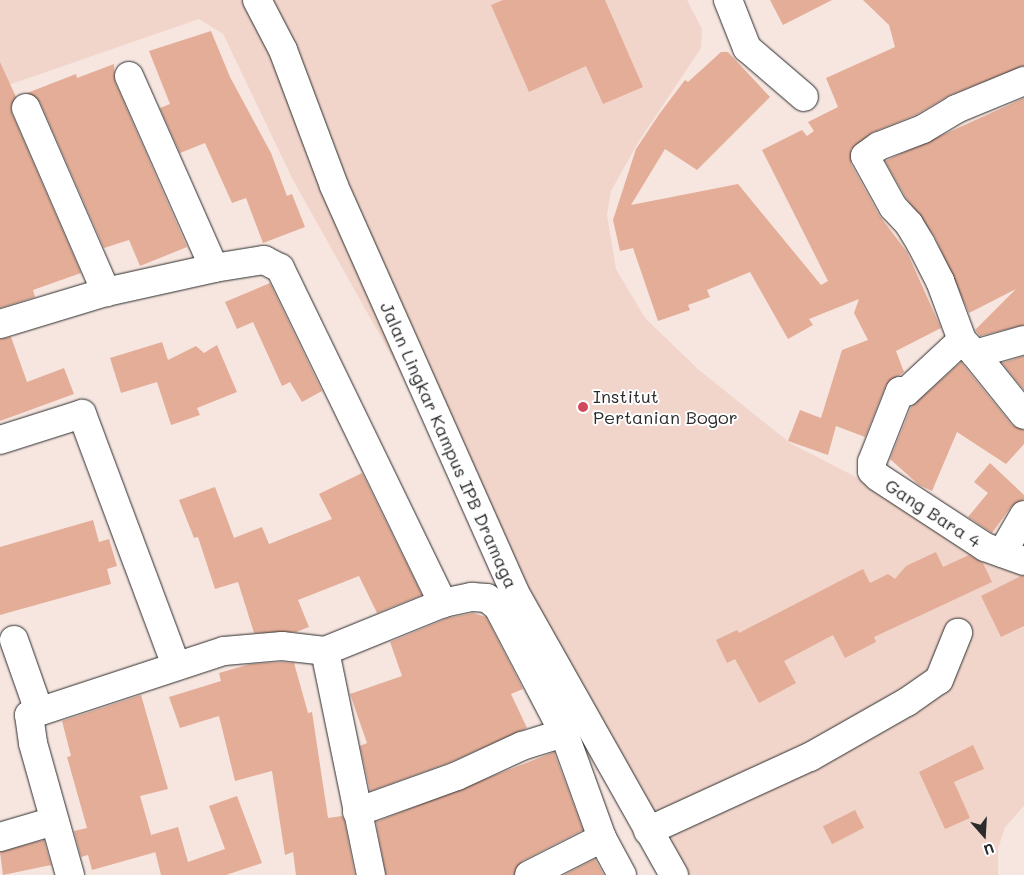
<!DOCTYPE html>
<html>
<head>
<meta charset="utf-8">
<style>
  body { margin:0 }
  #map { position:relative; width:1024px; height:875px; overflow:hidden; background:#f7e6e0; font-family:Mali,sans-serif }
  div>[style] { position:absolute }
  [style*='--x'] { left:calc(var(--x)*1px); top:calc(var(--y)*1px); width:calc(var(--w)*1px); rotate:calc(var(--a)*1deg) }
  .built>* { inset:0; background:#f1d5ca }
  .building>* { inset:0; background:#e3ad98; transform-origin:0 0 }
  .roads { filter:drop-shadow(0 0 1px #2b2b2b) drop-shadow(0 0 1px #2b2b2b) }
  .street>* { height:28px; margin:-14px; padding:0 14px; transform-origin:14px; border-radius:14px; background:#fff }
  .secondary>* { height:28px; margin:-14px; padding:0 14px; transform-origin:14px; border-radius:14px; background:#fff }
  .dots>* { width:14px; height:14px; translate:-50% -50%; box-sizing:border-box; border:2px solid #fff; border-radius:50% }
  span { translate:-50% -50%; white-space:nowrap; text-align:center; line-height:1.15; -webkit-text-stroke:4px #fff; paint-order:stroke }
  .poi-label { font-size:18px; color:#2b2b2b }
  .left { translate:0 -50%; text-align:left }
  .street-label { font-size:18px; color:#2b2b2b }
  .north { position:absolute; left:959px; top:810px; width:50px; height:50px; -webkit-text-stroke:4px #fff; paint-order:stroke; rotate:161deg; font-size:14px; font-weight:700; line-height:20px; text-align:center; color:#2b2b2b }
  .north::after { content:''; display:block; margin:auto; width:18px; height:22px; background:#2b2b2b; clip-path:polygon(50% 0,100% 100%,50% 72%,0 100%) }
</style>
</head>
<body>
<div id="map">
  <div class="built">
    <i style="clip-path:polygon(0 0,687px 0,702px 29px,701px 48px,639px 141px,611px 191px,607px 215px,616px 269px,645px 318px,699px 370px,790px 443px,1024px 564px,1024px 806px,1005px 827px,998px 849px,998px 875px,682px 875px,293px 180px,223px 34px,199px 19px,0 88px)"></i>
  </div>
  <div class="building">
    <i style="clip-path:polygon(503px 0,605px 0,643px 87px,603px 104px,586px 66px,529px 92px,491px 5px)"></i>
    <i style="clip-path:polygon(770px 0,832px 0,783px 25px)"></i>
    <i style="clip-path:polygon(863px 0,1024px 0,1024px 66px,950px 95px,916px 115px,873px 132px,851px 149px,851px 164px,879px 215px,907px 252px,941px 328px,896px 351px,904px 372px,886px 385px,865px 437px,836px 426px,828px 455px,788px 441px,800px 410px,821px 418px,842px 350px,868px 340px,854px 313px,859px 299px,809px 319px,813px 325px,788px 339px,750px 272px,707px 290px,710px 297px,688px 305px,690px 310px,658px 321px,633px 248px,620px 251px,613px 220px,636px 149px,660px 113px,685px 80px,688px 82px,721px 52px,728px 52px,770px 97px,697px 170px,665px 149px,631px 205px,738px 184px,821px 285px,828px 281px,762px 150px,802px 130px,807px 136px,814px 131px,808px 122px,838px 107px,826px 78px,895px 47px,889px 25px)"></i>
    <i style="clip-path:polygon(211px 31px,230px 77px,271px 153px,287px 196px,292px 194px,305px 227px,263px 243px,246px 198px,232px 203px,205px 143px,180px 153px,160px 108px,170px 104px,149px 51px)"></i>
    <i style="clip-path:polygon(0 62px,16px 97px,11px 106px,12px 114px,81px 273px,33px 290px,35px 297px,0 308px)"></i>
    <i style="clip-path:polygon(114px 64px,115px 82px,187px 247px,140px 266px,129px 240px,104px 248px,40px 102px,27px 93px,76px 74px,77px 78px)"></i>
    <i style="clip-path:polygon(1024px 98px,1024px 325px,980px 336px,975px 330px,1016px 289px,969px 313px,935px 237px,906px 198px,885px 161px)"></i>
    <i style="clip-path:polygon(270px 283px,322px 391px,302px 402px,290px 382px,282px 386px,253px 322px,237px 329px,225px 302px)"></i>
    <i style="clip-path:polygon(11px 337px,27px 382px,64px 368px,74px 394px,0 421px,0 339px)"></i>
    <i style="clip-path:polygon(162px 342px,168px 360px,196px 346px,204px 353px,217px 345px,237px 392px,197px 408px,200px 415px,171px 425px,157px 382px,121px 393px,110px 358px)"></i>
    <i style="clip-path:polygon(1024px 356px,1024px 390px,1002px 363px)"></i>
    <i style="clip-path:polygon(961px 362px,1012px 425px,1024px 430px,1024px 444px,1006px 464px,957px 432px,932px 491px,919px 485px,890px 459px,911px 407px)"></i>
    <i style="clip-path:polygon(990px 463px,1024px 495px,1024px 499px,1011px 507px,992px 533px,968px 517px,988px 493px,974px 482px)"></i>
    <i style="clip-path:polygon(362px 473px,422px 595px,377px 613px,359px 576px,298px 600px,309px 627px,296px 632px,254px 633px,238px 582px,215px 589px,198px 537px,194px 538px,179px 500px,215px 487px,234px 538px,262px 527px,269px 544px,332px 519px,319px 494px)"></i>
    <i style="clip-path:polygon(93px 520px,99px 542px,109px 539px,117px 566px,107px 569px,111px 584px,0 615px,0 547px)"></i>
    <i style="clip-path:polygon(936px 552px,943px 567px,969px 555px,983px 563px,992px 582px,874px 637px,876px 642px,845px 658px,833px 635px,784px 661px,796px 683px,759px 703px,735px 659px,727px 663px,716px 640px,737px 630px,739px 633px,863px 569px,870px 583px,888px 574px,895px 579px,906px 566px)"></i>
    <i style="clip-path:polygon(1021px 576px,1024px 576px,1024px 626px,1001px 637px,981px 596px)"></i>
    <i style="clip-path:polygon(473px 613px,486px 617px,523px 689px,511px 694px,527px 728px,451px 762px,370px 791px,360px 746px,367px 743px,350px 694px,402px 676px,390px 642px,448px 618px)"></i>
    <i style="clip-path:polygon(282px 662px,294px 663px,308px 713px,312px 712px,328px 818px,342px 816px,344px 819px,355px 875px,296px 875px,293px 852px,285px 855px,272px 771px,235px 781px,219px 716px,180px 728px,169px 697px,221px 681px,219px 673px,250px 664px)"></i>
    <i style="clip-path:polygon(141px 695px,168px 789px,140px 796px,156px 852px,92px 870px,88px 855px,81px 857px,74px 831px,87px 828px,67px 757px,71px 756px,62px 721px)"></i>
    <i style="clip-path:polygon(973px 745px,984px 769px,954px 782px,970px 818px,945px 829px,919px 772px)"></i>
    <i style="clip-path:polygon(554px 752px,583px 830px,522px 861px,514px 875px,386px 875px,376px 822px)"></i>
    <i style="clip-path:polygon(237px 796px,262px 863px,226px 875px,161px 875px,151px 835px,178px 827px,188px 862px,225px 849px,209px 806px)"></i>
    <i style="left:855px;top:810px;width:20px;height:36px;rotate:63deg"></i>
    <i style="clip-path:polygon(44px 840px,51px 865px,3px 875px,0 852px)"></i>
    <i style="clip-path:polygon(595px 859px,604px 875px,564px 875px)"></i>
  </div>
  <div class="roads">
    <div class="street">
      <i style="--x:728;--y:0;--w:52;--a:68.4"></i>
      <i style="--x:747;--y:48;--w:75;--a:40.7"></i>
      <i style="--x:129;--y:76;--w:210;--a:66.1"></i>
      <i style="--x:26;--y:108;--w:201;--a:66.5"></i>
      <i style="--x:0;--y:324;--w:111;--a:-16.8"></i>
      <i style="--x:106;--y:292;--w:111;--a:-12.5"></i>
      <i style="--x:214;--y:268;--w:51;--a:-9.1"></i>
      <i style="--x:264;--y:260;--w:18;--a:27"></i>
      <i style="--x:280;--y:268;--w:373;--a:64.1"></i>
      <i style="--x:962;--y:340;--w:63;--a:-110.4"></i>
      <i style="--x:940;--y:281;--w:42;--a:-117.2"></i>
      <i style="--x:921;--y:244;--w:23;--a:-121"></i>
      <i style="--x:909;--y:224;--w:23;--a:-133"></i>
      <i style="--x:893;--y:207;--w:58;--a:-118.8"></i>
      <i style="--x:865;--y:156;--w:17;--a:-36"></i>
      <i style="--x:879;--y:146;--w:47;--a:-21.1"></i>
      <i style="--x:923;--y:129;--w:39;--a:-31"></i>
      <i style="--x:956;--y:109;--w:74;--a:-22.4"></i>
      <i style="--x:1024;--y:340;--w:51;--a:164.1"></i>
      <i style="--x:975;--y:354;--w:19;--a:-133"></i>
      <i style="--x:962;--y:340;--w:76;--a:137.1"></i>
      <i style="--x:906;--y:392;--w:6;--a:-171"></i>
      <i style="--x:900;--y:391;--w:76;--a:111.5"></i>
      <i style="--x:872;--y:462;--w:9;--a:90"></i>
      <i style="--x:872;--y:471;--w:8;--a:45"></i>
      <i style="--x:878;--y:477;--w:128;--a:33.2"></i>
      <i style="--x:985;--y:547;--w:41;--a:19.7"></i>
      <i style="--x:975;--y:354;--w:78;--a:51.2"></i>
      <i style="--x:0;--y:440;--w:86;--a:-17.6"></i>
      <i style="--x:82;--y:414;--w:269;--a:69.5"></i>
      <i style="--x:1002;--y:553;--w:44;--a:-59.9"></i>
      <i style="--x:14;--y:640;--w:75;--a:70.6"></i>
      <i style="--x:325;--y:651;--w:229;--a:78.4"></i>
      <i style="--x:357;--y:812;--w:106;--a:-19.8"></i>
      <i style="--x:457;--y:776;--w:72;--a:-24.8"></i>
      <i style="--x:522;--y:746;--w:44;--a:-17.2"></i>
      <i style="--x:648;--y:831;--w:178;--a:-24.6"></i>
      <i style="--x:810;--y:757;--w:112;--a:-29.6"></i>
      <i style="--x:907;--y:702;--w:39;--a:-35"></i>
      <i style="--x:939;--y:680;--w:51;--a:-68"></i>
      <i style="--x:0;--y:837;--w:56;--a:-16.5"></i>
      <i style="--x:70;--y:875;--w:137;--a:-105.7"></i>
      <i style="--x:33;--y:743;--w:28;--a:-98"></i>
      <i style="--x:29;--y:715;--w:205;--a:-18.2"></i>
      <i style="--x:224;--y:651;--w:58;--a:-4.9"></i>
      <i style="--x:282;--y:646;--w:43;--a:6.6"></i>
      <i style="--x:325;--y:651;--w:127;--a:-22.1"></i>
      <i style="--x:443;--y:603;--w:30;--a:-12"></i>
      <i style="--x:472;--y:597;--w:15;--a:4"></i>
      <i style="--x:487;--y:598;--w:14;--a:39"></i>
      <i style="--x:498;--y:607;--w:142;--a:62.4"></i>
      <i style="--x:564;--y:733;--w:112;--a:70.1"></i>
      <i style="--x:602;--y:838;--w:42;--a:61.6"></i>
      <i style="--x:529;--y:875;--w:82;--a:-26.9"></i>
    </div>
    <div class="secondary">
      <i style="--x:257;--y:0;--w:56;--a:62.5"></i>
      <i style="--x:283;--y:50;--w:145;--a:69.4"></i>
      <i style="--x:334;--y:186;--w:443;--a:66"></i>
      <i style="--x:514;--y:591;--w:326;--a:60.6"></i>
    </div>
  </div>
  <div class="dots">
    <i style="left:583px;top:407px;background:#d1495b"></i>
  </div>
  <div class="poi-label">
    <span class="left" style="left:593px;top:407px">Institut<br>Pertanian Bogor</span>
  </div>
  <div class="street-label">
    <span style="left:449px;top:445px;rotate:66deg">Jalan Lingkar Kampus IPB Dramaga</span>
    <span style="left:933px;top:513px;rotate:33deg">Gang Bara 4</span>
  </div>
  <div class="north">U</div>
</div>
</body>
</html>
